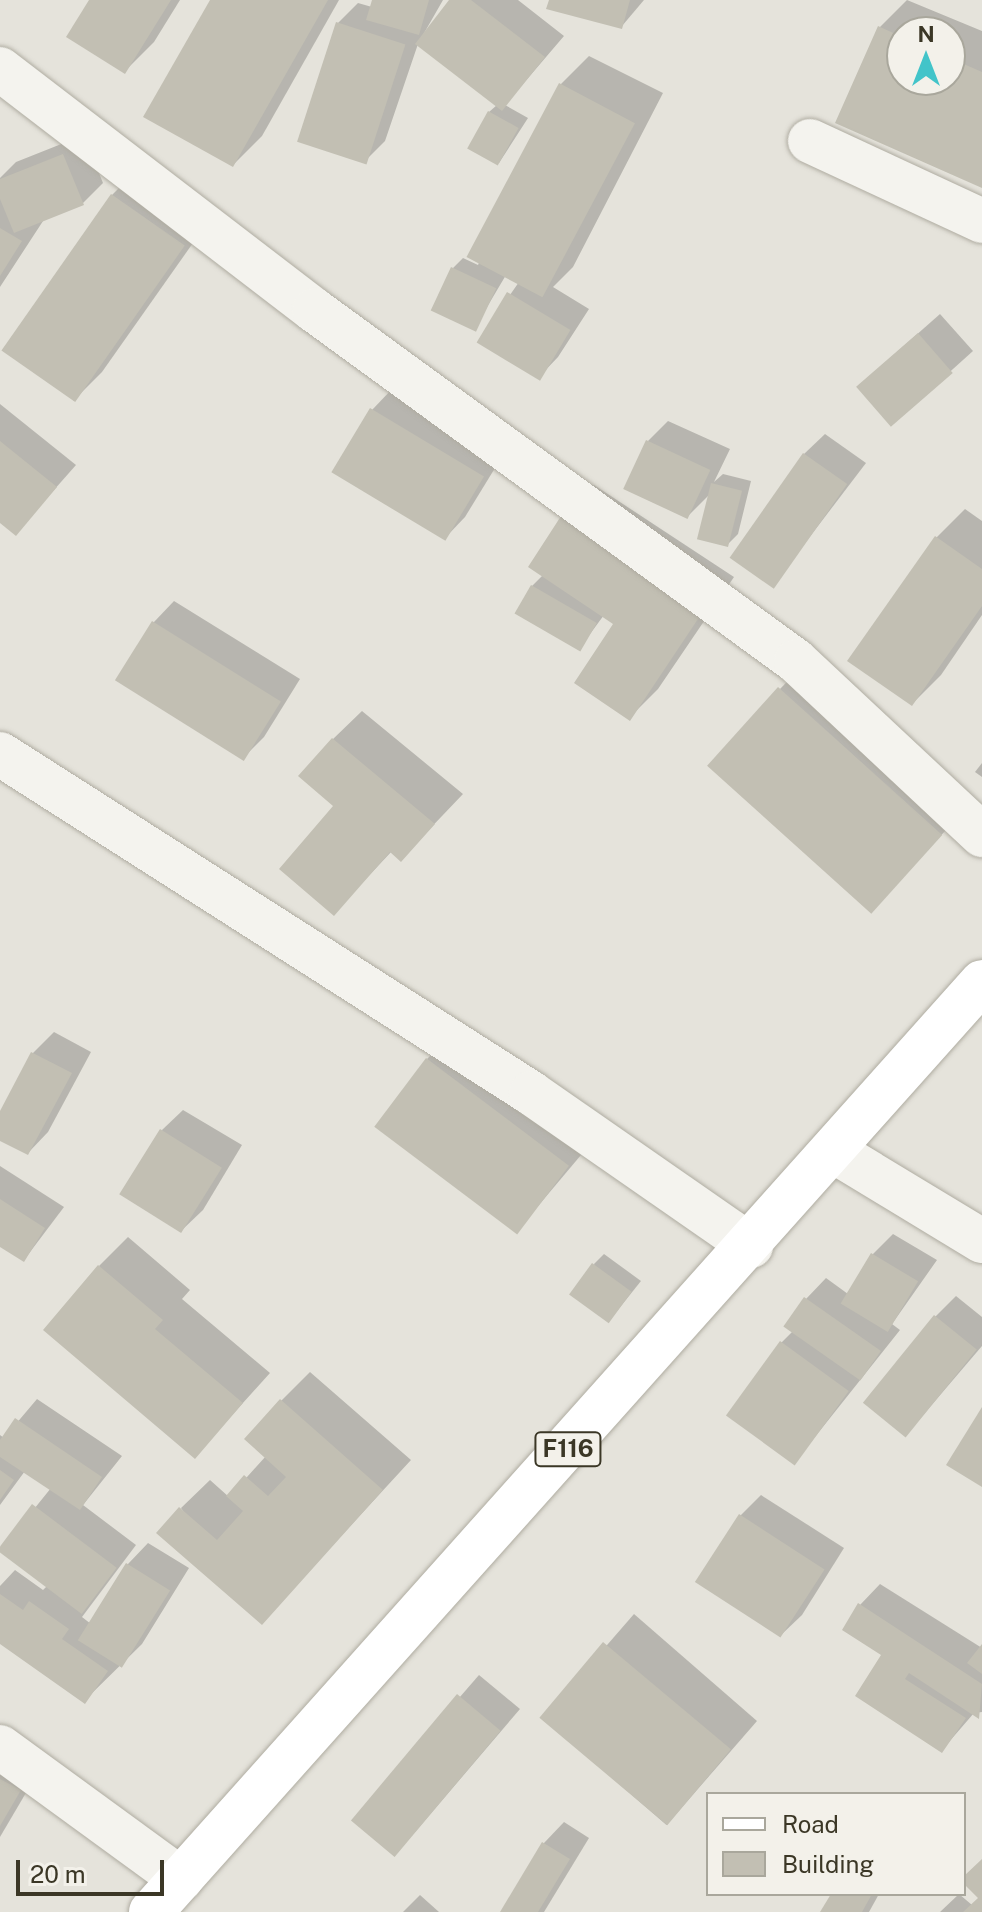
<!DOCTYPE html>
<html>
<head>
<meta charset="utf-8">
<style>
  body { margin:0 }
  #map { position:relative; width:982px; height:1912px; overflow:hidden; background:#e5e3db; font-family:"Public Sans",sans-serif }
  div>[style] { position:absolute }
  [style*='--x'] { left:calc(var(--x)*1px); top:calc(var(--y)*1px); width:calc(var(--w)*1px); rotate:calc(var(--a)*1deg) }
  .shadow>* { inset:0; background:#0003; transform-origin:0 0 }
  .building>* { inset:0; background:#c2bfb3; transform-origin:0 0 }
  .roads { filter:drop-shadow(0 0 2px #afaca1) drop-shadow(0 0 2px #afaca1) }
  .minor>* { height:44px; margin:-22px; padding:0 22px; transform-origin:22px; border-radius:22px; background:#f4f3ee }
  .tertiary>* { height:44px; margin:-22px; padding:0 22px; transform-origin:22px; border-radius:22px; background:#f4f3ee }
  .primary>* { height:44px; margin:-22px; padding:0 22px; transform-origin:22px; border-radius:22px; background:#fff }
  span { translate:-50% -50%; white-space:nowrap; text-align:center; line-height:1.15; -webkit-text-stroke:6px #f3f1ea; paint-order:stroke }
  .shield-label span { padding:2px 6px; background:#f3f1ea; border:2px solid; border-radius:6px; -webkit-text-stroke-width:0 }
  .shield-label { font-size:24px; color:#3b3726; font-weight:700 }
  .legend { position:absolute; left:706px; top:1792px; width:260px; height:104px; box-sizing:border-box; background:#f3f1ea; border:2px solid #a9a79c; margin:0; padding:10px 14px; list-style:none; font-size:24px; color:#3b3726 }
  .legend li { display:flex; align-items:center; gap:16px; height:40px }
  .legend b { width:40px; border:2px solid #a9a79c }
  .north { position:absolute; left:886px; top:16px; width:80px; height:80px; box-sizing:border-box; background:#f3f1ea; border:2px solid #a9a79c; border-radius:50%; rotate:0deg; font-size:22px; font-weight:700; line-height:32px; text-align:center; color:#3b3726 }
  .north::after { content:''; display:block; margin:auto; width:28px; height:36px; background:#42c4c9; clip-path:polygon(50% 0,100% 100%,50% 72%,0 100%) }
  .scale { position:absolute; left:16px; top:1860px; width:148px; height:36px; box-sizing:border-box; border:4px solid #3b3726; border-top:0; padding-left:10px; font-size:24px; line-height:28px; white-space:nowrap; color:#3b3726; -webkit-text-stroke:6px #f3f1ea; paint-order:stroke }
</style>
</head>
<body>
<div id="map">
  <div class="shadow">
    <i style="clip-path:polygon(91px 0,180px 0,154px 42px,125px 71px)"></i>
    <i style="clip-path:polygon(212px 0,339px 0,262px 136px,233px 165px)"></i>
    <i style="clip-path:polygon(374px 0,443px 0,419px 42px,452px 0,518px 0,564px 36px,505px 105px,528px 118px,499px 163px,489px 112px,497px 105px,418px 44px,385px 141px,364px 162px,338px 23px,358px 3px,372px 7px)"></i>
    <i style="clip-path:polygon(551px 0,644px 0,622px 26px)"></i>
    <i style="clip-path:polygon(evenodd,907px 0,982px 31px,982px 186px,838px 122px,880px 27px,907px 0,902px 32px,950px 32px,950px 80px,902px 80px,902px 32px)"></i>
    <i style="clip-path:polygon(589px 56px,663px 93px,573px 267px,553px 287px,589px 309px,558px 357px,538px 378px,478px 341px,519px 282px,506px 275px,474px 329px,453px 268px,463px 258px,478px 265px,560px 85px)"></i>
    <i style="clip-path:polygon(84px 135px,103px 183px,83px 203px,45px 218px,0 287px,0 178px,16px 162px)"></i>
    <i style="clip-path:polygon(141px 166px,212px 216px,102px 372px,73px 401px,112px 195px)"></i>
    <i style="clip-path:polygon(940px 314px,973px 351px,892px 424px,880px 367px)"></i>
    <i style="clip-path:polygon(392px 389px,503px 455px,465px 517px,445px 538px,372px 410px)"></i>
    <i style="clip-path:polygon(0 404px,76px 465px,16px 533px,0 520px)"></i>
    <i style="clip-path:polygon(668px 421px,730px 449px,714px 482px,723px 474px,751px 481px,738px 534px,728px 544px,711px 493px,688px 516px,648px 441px)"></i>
    <i style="clip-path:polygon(825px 434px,866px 463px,773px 585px,804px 454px)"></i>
    <i style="clip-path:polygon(594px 485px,734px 577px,658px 689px,629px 718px,616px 623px,604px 615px,579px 649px,532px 586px,543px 575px,565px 514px)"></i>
    <i style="clip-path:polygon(965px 509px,982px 521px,982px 615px,941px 675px,912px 704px,936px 538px)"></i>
    <i style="clip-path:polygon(174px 601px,300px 679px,264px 737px,243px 758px,117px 679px,154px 622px)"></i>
    <i style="clip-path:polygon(808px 660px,970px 804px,873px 909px,780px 689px)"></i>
    <i style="clip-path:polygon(362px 711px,463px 794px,401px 859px,392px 851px,334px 913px,333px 739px)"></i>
    <i style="clip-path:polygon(982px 763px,982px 777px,975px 772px)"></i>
    <i style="clip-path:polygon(456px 1030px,597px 1136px,517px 1231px,427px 1059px)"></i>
    <i style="clip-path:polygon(54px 1032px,91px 1052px,48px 1132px,28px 1153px,0 1139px,0 1115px,33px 1053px)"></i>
    <i style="clip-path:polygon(183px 1110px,242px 1145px,203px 1210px,182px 1230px,162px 1130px)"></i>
    <i style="clip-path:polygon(0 1166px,64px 1207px,24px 1260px,0 1245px)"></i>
    <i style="clip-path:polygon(893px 1234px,937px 1260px,892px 1324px,900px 1330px,795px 1462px,781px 1343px,793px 1331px,806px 1299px,826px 1278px,848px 1294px,873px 1254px)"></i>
    <i style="clip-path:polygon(128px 1237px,190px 1290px,182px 1299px,270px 1373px,195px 1456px,99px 1266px)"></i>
    <i style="clip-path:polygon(604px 1254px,641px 1281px,609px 1321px,594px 1264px)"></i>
    <i style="clip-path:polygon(956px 1296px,982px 1317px,982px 1346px,906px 1435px,935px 1317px)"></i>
    <i style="clip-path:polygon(310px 1372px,411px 1460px,261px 1623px,181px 1508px,210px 1480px,229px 1497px,266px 1456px,281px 1401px)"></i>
    <i style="clip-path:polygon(37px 1399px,122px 1456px,83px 1505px,136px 1545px,82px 1617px,91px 1624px,128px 1564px,148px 1543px,189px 1568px,142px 1644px,84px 1701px,0 1641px,0 1586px,15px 1570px,43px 1590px,48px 1585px,1px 1550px,51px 1488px,25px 1471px,0 1505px,0 1435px,4px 1438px)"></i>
    <i style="clip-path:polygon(761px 1495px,844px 1548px,802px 1615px,781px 1635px,740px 1516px)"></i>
    <i style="clip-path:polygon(880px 1584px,982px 1648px,982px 1712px,974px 1713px,942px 1750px,860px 1605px)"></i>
    <i style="left:634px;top:1614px;width:163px;height:138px;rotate:41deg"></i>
    <i style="clip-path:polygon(479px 1675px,520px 1709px,415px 1832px,354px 1819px)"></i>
    <i style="clip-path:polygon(0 1747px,40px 1769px,0 1837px)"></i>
    <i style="clip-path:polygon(564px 1822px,589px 1838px,544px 1912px,503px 1912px,544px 1843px)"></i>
    <i style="clip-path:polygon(982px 1860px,982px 1912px,940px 1912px,959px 1894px,972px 1905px,980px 1897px,964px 1878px)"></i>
    <i style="clip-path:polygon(833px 1894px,879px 1894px,869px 1912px,823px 1912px)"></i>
    <i style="clip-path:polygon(420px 1895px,439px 1912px,403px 1912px)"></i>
  </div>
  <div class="building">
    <i style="clip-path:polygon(89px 0,171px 0,125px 74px,66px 37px)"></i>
    <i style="clip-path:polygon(210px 0,328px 0,233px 167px,143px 117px)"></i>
    <i style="clip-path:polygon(372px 0,429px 0,419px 35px,366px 20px)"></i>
    <i style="clip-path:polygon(449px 0,471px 0,545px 57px,502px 111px,415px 44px)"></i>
    <i style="clip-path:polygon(549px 0,630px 0,622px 29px,546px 9px)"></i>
    <i style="left:336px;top:22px;width:73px;height:126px;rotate:18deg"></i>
    <i style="clip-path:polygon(878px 26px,902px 37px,902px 80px,950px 80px,950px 58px,982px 72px,982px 188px,835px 123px)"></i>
    <i style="left:559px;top:83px;width:86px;height:197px;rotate:28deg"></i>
    <i style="left:488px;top:111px;width:35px;height:43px;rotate:29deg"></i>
    <i style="clip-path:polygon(63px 154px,84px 205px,14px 233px,0 199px,0 179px)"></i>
    <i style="left:111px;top:194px;width:90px;height:191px;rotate:35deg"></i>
    <i style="clip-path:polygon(0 228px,22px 241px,0 276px)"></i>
    <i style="left:451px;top:267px;width:50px;height:48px;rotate:25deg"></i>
    <i style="left:507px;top:292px;width:74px;height:59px;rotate:31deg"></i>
    <i style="left:918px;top:333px;width:53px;height:82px;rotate:49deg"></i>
    <i style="left:370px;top:408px;width:133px;height:75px;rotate:31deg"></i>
    <i style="left:646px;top:440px;width:71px;height:54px;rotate:25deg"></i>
    <i style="clip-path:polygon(0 441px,57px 487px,16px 536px,0 523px)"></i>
    <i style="left:803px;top:453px;width:54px;height:128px;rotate:35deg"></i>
    <i style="left:711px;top:483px;width:32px;height:58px;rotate:14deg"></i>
    <i style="clip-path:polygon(563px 513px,706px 607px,630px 721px,574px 683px,613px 624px,528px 567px)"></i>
    <i style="clip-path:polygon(935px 536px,982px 569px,982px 606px,912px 706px,847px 661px)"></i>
    <i style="left:531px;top:585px;width:76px;height:33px;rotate:30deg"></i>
    <i style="left:152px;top:621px;width:152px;height:70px;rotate:32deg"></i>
    <i style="left:778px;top:687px;width:221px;height:106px;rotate:42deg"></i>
    <i style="clip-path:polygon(332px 738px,435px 824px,401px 862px,390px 852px,334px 916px,279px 869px,333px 806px,298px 776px)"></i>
    <i style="clip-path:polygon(31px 1052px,72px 1073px,28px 1155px,0 1141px,0 1111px)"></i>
    <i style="left:426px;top:1058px;width:179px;height:86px;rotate:37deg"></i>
    <i style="left:160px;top:1129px;width:73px;height:77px;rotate:32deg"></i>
    <i style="clip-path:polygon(0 1199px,45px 1228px,24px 1262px,0 1247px)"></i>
    <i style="left:871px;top:1253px;width:55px;height:59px;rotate:31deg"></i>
    <i style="left:592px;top:1263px;width:49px;height:39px;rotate:36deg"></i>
    <i style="clip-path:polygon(98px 1265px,163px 1320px,155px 1329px,243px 1403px,195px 1459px,43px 1330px)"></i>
    <i style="left:804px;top:1297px;width:94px;height:36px;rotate:35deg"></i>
    <i style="left:934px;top:1315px;width:55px;height:113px;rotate:39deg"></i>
    <i style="left:780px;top:1341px;width:85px;height:92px;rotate:36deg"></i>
    <i style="clip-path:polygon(280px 1399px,383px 1490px,262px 1625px,156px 1533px,179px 1507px,217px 1540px,243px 1511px,226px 1496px,244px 1475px,268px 1496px,286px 1477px,244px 1439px)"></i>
    <i style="clip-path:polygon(982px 1407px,982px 1487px,946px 1465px)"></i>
    <i style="clip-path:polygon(15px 1418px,102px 1477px,80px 1510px,0 1457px,0 1440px)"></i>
    <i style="clip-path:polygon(0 1470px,14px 1480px,0 1500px)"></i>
    <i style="left:32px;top:1504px;width:106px;height:58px;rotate:37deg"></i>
    <i style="left:739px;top:1514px;width:102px;height:81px;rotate:33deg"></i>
    <i style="left:126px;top:1563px;width:52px;height:91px;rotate:32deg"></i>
    <i style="clip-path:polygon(0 1594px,23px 1610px,29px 1601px,69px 1629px,62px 1639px,108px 1671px,85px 1704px,0 1644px)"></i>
    <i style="clip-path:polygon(858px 1603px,982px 1684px,979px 1719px,909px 1673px,905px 1679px,966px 1718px,942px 1753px,855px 1696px,881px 1655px,842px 1630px)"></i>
    <i style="left:603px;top:1642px;width:167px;height:99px;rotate:40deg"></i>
    <i style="clip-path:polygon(982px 1644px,982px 1674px,967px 1663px)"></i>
    <i style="left:457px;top:1694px;width:57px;height:165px;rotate:40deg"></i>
    <i style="clip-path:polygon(0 1779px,21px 1790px,0 1826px)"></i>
    <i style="clip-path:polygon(542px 1842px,570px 1859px,538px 1912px,500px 1912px)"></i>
    <i style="clip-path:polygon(982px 1859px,982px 1912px,963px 1912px,978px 1898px,964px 1884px,964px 1876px)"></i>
    <i style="clip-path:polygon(831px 1894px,872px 1894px,862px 1912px,820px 1912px)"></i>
  </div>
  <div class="roads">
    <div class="minor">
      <i style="--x:0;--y:69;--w:396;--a:37.5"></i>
      <i style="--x:314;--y:310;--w:596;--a:36.06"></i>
      <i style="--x:796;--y:661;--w:255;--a:43.1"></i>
      <i style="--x:810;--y:141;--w:190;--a:24.9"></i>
      <i style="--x:0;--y:754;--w:630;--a:32.55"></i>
      <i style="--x:531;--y:1093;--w:268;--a:34.8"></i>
      <i style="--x:0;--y:1747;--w:224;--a:36.1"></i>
    </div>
    <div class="tertiary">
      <i style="--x:835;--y:1152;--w:172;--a:31.2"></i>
    </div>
    <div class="primary">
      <i style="--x:151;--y:1912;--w:1247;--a:-48.22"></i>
    </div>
  </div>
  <div class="shield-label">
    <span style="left:568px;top:1449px">F116</span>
  </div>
  <ul class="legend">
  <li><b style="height:10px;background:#fff"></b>Road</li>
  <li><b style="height:22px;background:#c2bfb3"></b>Building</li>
  </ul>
  <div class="north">N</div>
  <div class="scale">20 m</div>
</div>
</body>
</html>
